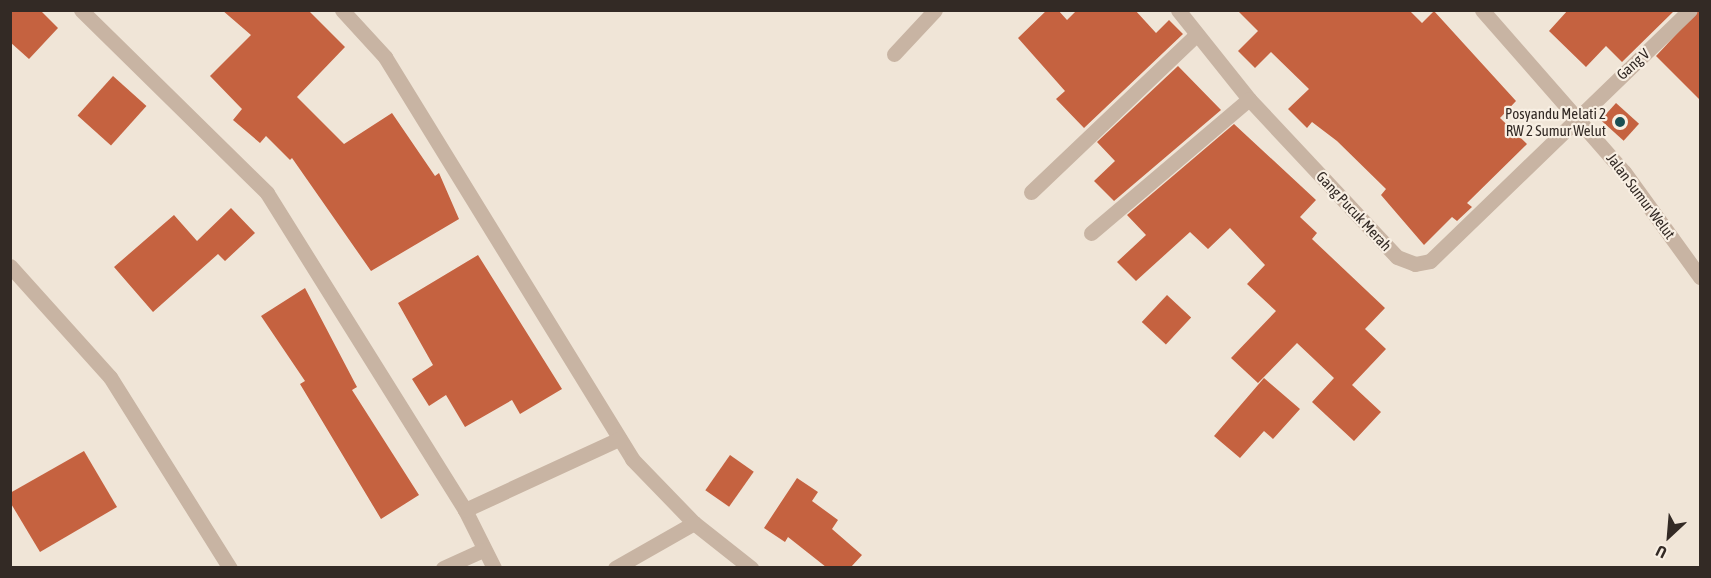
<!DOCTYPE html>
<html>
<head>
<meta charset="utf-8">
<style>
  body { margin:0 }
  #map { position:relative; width:1711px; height:578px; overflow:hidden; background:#f0e5d7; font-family:"Asap Condensed",sans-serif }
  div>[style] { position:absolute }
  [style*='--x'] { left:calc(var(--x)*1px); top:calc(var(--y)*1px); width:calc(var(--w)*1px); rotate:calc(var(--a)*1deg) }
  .building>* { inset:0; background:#c56240; transform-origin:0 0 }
  .minor>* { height:15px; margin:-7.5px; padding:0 7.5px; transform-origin:7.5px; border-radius:7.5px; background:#c8b4a3 }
  .tertiary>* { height:15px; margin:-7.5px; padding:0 7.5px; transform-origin:7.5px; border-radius:7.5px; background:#c8b4a3 }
  .dots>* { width:16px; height:16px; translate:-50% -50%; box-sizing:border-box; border:3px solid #f8efe3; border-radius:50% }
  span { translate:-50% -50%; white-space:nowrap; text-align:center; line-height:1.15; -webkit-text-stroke:4.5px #f8efe3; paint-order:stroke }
  .street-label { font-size:15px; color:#332a25 }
  .poi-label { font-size:15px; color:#332a25 }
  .right { translate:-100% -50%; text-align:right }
  .frame { position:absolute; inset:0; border:12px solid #332a25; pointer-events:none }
  .north { position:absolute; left:1639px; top:506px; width:60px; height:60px; -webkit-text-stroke:4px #f8efe3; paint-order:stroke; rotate:206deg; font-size:16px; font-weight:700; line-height:24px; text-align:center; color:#332a25 }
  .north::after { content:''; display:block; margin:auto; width:21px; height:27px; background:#332a25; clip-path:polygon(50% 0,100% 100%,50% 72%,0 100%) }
</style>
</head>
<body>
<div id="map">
  <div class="building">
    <i style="clip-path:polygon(10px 10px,40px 10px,58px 28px,29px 59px,10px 42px)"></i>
    <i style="clip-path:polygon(222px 10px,308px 10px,345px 47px,297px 97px,344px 144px,392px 113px,435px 176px,439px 173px,459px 219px,371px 271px,292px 158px,290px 160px,266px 136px,260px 143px,233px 120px,242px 109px,210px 76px,251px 35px)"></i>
    <i style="clip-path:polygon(1047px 10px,1058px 10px,1067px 20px,1077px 10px,1135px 10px,1156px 33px,1169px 20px,1183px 34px,1084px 128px,1056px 99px,1065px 91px,1018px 38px)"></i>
    <i style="clip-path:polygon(1237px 10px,1409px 10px,1422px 23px,1434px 11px,1516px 101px,1500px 118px,1527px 144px,1467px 203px,1472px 207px,1457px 221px,1452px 217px,1424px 245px,1381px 195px,1386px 189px,1337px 141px,1312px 122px,1307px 128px,1288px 109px,1309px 89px,1271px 52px,1255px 68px,1238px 51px,1258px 31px)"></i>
    <i style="clip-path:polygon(1568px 10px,1675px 10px,1622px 62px,1606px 46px,1586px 67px,1549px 31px)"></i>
    <i style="clip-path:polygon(1699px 10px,1701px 10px,1701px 101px,1656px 56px)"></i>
    <i style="clip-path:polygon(1178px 66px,1221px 110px,1114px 201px,1094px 181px,1115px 161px,1097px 142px)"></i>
    <i style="left:113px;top:76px;width:45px;height:53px;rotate:42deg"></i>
    <i style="left:1616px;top:103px;width:31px;height:23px;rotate:42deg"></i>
    <i style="clip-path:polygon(1234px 124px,1316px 200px,1300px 217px,1317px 233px,1312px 239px,1385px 308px,1365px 329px,1386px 349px,1352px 385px,1381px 412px,1354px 441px,1312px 402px,1334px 378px,1297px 343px,1258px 383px,1231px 358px,1276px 311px,1247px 284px,1265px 265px,1230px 228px,1208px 249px,1190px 232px,1136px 281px,1117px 262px,1146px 235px,1127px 215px)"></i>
    <i style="clip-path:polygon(231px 208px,255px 233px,225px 261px,218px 254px,153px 312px,114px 267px,174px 215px,197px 241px)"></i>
    <i style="clip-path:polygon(478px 255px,562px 389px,520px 414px,512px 400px,465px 427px,446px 395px,429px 406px,412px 379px,433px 365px,398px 303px)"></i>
    <i style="clip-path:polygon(305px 288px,357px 387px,352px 390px,419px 495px,381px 519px,300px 384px,305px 381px,261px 316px)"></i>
    <i style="left:1167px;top:295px;width:33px;height:37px;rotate:43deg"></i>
    <i style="clip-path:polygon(1264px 378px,1300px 409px,1273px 439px,1264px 431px,1240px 458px,1214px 436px)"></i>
    <i style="clip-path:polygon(84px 451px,117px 507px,40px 552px,10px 502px,10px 493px)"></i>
    <i style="left:730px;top:455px;width:29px;height:43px;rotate:35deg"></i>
    <i style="clip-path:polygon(797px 478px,818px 492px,812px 501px,838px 520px,832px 529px,862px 555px,851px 567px,826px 567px,788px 537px,785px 542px,764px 528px)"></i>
  </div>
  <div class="minor">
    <i style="--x:81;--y:10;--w:261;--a:44.5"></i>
    <i style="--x:267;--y:193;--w:374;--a:58"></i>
    <i style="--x:465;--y:510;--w:65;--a:63.4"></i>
    <i style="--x:342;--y:10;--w:64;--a:47.5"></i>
    <i style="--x:385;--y:57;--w:472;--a:58.4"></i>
    <i style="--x:632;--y:459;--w:89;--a:45.9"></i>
    <i style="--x:694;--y:523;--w:73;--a:38.3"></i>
    <i style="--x:1178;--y:10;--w:114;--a:51.4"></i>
    <i style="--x:1249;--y:99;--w:216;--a:46.9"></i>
    <i style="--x:1397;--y:257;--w:19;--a:21"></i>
    <i style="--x:1415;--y:264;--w:15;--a:-11"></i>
    <i style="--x:1430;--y:261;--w:361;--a:-44"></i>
    <i style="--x:894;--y:54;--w:60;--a:-47"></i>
    <i style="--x:1031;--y:192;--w:229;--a:-43.6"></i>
    <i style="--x:1091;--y:233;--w:207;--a:-40.3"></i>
    <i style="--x:10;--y:266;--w:149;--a:48"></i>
    <i style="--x:110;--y:377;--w:226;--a:57.9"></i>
    <i style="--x:465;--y:510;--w:170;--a:-24.8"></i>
    <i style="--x:443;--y:568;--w:44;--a:-24.2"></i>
    <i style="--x:615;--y:568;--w:91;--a:-29.7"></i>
  </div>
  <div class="tertiary">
    <i style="--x:1482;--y:10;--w:215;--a:48.8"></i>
    <i style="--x:1624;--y:172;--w:130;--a:54.1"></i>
  </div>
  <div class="dots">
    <i style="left:1620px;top:122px;background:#1b4f54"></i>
  </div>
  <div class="street-label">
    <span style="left:1633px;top:64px;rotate:-42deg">Gang V</span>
    <span style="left:1641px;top:196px;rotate:53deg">Jalan Sumur Welut</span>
    <span style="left:1354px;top:211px;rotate:47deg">Gang Pucuk Merah</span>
  </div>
  <div class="poi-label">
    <span class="right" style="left:1606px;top:122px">Posyandu Melati 2<br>RW 2 Sumur Welut</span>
  </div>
  <div class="frame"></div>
  <div class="north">U</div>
</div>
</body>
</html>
